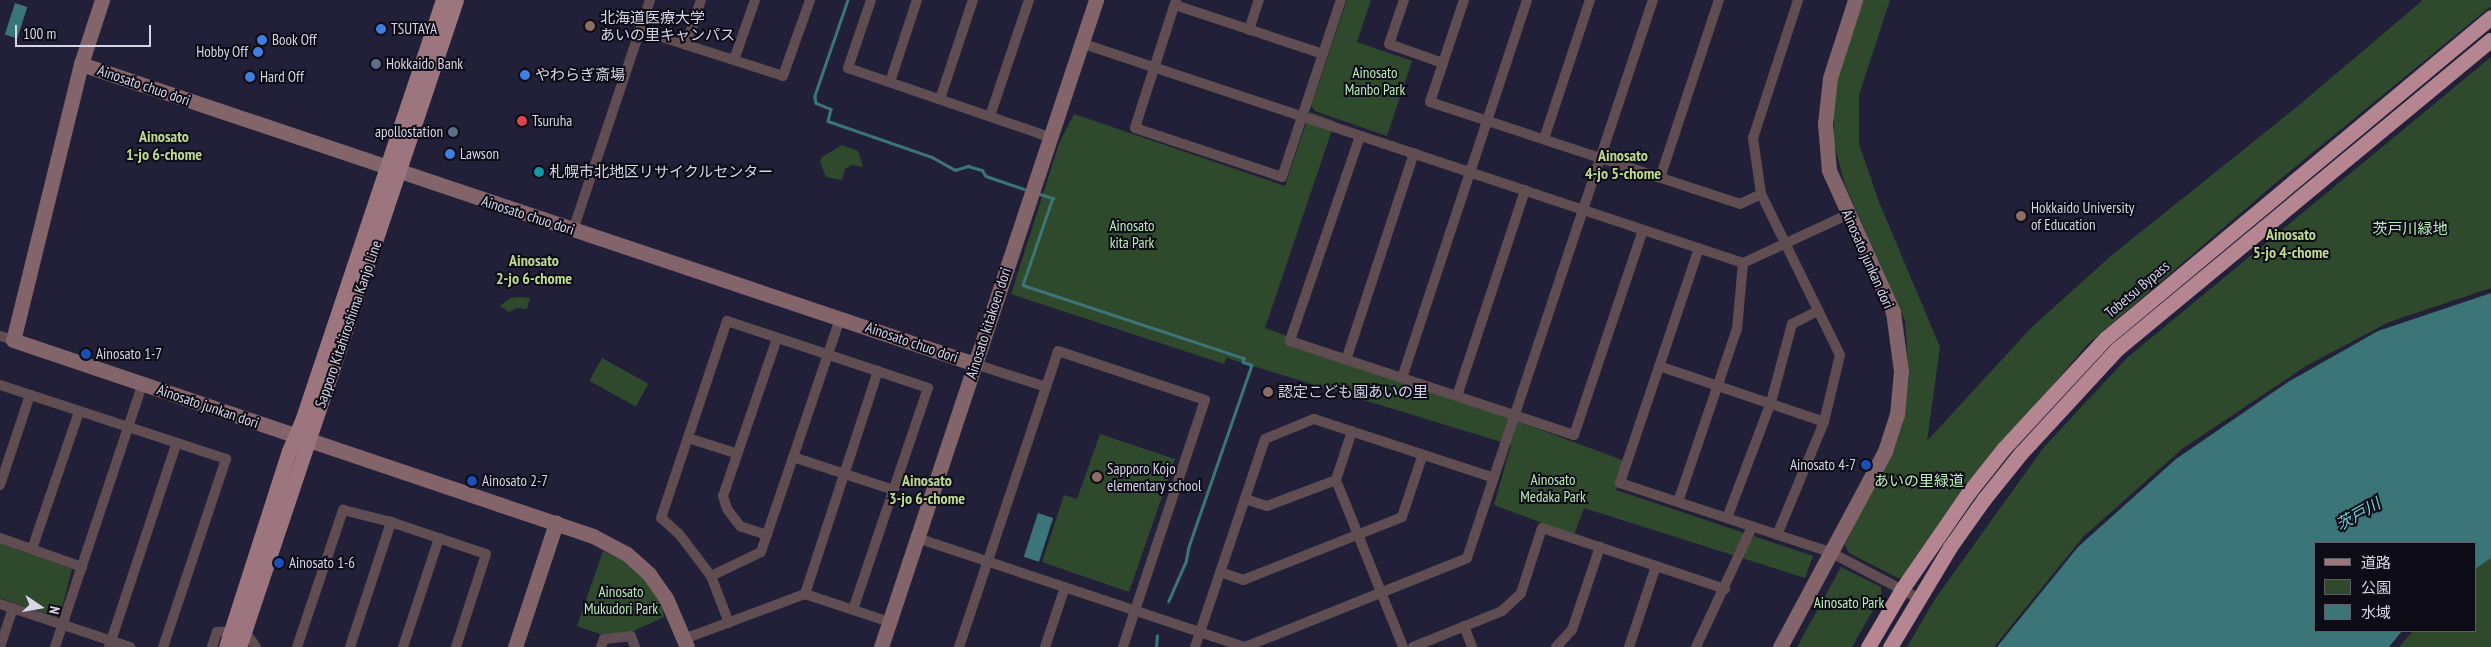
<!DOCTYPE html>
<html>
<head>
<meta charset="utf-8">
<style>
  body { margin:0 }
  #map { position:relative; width:2491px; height:647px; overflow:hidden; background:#222038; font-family:"PT Sans Narrow","Noto Sans JP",sans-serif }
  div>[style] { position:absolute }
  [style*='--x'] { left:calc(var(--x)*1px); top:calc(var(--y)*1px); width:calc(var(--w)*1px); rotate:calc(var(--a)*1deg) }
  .green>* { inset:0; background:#2f492d; transform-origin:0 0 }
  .water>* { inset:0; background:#3c7578; transform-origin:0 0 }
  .stream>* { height:2.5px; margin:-1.25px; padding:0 1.25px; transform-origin:1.25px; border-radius:1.25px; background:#3c7578 }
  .street>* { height:10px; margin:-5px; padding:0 5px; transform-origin:5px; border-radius:5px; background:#604d52 }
  .secondary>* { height:15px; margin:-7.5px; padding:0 7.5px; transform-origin:7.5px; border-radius:7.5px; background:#83646b }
  .primary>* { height:15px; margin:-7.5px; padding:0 7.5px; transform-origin:7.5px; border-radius:7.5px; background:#9d757f }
  .highway>* { height:15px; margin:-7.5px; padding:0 7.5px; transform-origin:7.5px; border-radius:7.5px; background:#b58591 }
  .dots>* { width:14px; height:14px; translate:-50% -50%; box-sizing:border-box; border:2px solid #0c0b16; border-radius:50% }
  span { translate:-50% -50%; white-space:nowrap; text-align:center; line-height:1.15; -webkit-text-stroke:4px #0c0b16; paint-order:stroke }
  .poi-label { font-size:15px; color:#d7d6e7 }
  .left { translate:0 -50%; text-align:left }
  .right { translate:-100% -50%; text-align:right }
  .park-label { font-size:15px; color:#bceeb7 }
  .street-label { font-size:15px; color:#d7d6e7 }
  .neighbourhood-label { font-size:16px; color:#bed991; font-weight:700 }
  .water-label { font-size:16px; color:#75d4d8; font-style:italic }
  .legend { position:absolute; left:2314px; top:542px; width:162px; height:90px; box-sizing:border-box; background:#0c0b16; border:1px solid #5d5c6a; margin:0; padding:6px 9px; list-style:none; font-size:15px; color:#d7d6e7 }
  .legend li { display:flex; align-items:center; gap:10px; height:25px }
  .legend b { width:25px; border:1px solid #5d5c6a }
  .north { position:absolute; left:15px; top:582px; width:50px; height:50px; -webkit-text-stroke:4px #0c0b16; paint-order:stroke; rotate:102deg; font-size:14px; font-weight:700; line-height:20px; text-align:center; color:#d7d6e7 }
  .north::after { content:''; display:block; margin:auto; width:18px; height:22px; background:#d7d6e7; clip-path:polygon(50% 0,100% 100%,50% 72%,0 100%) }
  .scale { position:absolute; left:15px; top:25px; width:136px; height:22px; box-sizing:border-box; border:2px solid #d7d6e7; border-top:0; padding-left:6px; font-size:15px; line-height:18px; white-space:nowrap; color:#d7d6e7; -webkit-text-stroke:4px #0c0b16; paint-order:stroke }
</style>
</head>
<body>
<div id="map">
  <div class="green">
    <i style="clip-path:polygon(1347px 0,1371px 0,1357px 42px,1412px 61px,1387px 136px,1315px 111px,1311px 106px)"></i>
    <i style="clip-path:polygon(1862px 0,1890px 0,1859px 95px,1859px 144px,1879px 202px,1940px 347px,1927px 441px,2031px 328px,2112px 255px,2298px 106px,2423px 0,2491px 0,2491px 6px,2272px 186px,2087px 345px,1961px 492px,1903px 577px,1898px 578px,1849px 553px,1845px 545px,1902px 426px,1909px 377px,1905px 321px,1845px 185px,1834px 144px,1834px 103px,1839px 69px)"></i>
    <i style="clip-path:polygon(2491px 57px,2491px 288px,2389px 322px,2306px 366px,2182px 449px,2083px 537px,1994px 647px,1907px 647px,1935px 599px,2044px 447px,2128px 357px)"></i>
    <i style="clip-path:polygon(1310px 112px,1335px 121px,1265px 328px,1625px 461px,1616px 490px,1813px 556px,1805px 578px,1584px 508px,1574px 535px,1494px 505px,1511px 445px,1227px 358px,1229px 352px,1224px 364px,1011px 294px,1060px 141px,1074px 114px,1285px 186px)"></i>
    <i style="clip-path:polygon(842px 145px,858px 151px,863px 167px,852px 165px,845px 169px,842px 180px,826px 177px,820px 162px,822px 157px)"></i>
    <i style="clip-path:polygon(520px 297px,530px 298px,527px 309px,517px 308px,509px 312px,500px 306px,510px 298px)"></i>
    <i style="left:602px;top:358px;width:53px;height:26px;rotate:29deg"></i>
    <i style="clip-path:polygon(1100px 434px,1175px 459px,1129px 592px,1042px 562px,1064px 495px,1077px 499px)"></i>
    <i style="clip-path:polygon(0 543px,72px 569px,60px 615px,56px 617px,0 598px)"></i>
    <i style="clip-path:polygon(2491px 550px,2491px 647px,2399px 647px,2413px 631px,2475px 631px,2475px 567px)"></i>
    <i style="clip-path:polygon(603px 551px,631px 563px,661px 599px,664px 617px,631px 632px,600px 634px,577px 626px)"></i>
    <i style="clip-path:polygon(1841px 567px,1881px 587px,1881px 596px,1852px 647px,1797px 647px)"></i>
  </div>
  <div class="water">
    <i style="left:15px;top:3px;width:13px;height:33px;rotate:18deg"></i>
    <i style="clip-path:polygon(2491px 293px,2491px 558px,2475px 569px,2475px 543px,2315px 543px,2315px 631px,2402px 631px,2389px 647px,1997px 647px,2078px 547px,2176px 459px,2288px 382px,2378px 331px)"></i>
    <i style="left:1038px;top:513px;width:16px;height:46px;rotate:18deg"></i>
  </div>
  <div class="stream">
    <i style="--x:848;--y:0;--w:102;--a:109"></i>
    <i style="--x:815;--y:96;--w:7;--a:82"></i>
    <i style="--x:816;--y:103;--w:16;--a:22"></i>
    <i style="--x:831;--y:109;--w:12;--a:104"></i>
    <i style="--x:828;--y:121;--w:110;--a:19.1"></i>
    <i style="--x:932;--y:157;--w:26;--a:29"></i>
    <i style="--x:955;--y:170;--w:14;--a:-17"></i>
    <i style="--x:968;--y:166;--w:15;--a:16"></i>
    <i style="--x:982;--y:170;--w:7;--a:56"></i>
    <i style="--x:986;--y:176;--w:40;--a:18.9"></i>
    <i style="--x:1040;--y:194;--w:14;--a:17"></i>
    <i style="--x:1053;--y:198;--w:92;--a:109"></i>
    <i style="--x:1023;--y:285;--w:233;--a:18.3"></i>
    <i style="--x:1244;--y:358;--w:4;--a:104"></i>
    <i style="--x:1243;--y:362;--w:9;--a:18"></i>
    <i style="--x:1252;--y:365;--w:193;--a:109.1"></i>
    <i style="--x:1189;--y:547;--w:15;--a:101"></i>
    <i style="--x:1186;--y:562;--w:43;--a:113.6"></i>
    <i style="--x:1156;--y:647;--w:11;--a:-85"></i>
  </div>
  <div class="street">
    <i style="--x:871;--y:0;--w:72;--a:108.7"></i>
    <i style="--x:848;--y:68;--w:213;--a:18.9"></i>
    <i style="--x:1176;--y:0;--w:134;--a:107.8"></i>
    <i style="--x:1135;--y:128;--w:155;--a:18.4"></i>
    <i style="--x:1282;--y:177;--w:187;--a:-71.6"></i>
    <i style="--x:1404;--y:0;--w:46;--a:108.8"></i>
    <i style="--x:1389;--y:44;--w:57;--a:19.4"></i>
    <i style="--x:1443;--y:63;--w:41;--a:108.4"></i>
    <i style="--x:1430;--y:102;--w:326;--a:18.2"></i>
    <i style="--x:1740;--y:204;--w:23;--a:-25"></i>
    <i style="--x:1175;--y:5;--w:156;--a:18.3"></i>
    <i style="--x:640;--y:30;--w:150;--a:17.8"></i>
    <i style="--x:783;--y:76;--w:81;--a:-70.4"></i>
    <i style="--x:1249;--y:30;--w:32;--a:-72"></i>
    <i style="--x:1081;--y:43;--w:698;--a:18.38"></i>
    <i style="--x:1743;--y:263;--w:115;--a:-24.8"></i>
    <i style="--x:686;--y:45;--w:47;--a:-71.6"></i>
    <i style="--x:734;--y:60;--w:64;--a:-70.7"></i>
    <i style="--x:1443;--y:63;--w:66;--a:-71.6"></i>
    <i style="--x:890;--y:82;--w:86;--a:-71.8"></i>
    <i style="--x:940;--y:99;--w:104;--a:-71.6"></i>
    <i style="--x:990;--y:116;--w:122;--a:-71.4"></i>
    <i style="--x:1360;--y:136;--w:217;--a:108.9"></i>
    <i style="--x:1290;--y:341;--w:299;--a:18.3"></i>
    <i style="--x:1574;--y:435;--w:216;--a:-71.4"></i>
    <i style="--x:1544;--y:139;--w:146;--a:-71.7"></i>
    <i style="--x:1660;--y:178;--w:188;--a:-71.7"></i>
    <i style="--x:573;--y:230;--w:243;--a:-71.5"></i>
    <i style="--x:1699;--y:248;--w:248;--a:108.6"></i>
    <i style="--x:1620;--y:483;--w:221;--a:18.2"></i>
    <i style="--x:1830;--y:552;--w:99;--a:27.6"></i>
    <i style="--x:0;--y:336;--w:14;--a:17"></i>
    <i style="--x:1346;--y:360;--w:218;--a:-71.8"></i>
    <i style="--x:975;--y:364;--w:75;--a:17.9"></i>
    <i style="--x:1659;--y:366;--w:174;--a:18.7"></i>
    <i style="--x:1402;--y:378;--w:398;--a:-71.7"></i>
    <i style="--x:0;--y:385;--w:238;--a:18.1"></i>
    <i style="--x:226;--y:459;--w:198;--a:108.5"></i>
    <i style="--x:1457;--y:396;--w:217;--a:-71.7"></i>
    <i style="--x:1352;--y:431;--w:52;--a:108.1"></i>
    <i style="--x:1336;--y:480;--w:180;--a:68.1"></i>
    <i style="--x:688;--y:438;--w:52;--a:17.7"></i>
    <i style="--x:793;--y:457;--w:106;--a:18.1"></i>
    <i style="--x:0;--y:485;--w:95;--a:-71.6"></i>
    <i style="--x:1245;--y:499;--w:23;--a:18"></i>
    <i style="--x:1267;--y:506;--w:74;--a:-20.6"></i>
    <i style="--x:1678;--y:502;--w:183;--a:-71.2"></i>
    <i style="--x:1737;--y:329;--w:66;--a:-84.8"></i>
    <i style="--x:1727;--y:518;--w:124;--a:-69.2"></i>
    <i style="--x:1771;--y:402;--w:81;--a:-74.9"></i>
    <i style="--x:1792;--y:324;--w:29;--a:-27"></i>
    <i style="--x:767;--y:535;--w:28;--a:-162"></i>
    <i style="--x:740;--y:526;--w:21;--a:-127"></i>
    <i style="--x:727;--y:509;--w:14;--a:-107"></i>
    <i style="--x:723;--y:496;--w:167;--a:-71.1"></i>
    <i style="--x:1777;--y:535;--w:122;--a:-67.4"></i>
    <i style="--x:1824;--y:422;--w:69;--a:-76.6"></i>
    <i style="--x:1840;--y:355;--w:179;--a:-116.1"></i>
    <i style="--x:1761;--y:194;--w:57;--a:-98.1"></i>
    <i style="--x:1753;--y:138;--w:145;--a:-71.9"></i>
    <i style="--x:0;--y:538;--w:87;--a:19.5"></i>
    <i style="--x:917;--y:538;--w:346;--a:18.4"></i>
    <i style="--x:1245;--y:647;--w:239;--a:-21.8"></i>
    <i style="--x:1467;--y:558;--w:588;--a:-71.57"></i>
    <i style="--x:32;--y:549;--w:145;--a:-71.1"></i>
    <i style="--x:1220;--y:572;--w:24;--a:19"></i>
    <i style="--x:1243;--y:580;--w:171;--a:-21.6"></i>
    <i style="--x:1402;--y:517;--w:66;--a:-71.6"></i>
    <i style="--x:711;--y:576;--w:55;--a:-25.6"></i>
    <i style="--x:761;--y:552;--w:247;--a:-71.3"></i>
    <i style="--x:805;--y:594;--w:89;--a:18.4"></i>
    <i style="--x:0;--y:604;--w:137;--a:18.3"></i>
    <i style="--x:729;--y:623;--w:50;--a:-111"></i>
    <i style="--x:711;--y:576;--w:53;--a:-127.3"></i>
    <i style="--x:679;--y:534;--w:24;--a:-138"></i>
    <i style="--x:661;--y:518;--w:208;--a:-71.5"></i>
    <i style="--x:727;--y:321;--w:212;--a:18.4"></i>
    <i style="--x:928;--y:388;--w:234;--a:108.7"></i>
    <i style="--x:1464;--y:626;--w:22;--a:69"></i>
    <i style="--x:244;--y:630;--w:21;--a:55"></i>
    <i style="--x:684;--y:639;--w:129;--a:-20.4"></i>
    <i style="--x:805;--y:594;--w:235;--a:-71.9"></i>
    <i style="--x:0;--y:647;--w:41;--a:-71.6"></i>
    <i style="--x:55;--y:647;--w:278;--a:-71.6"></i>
    <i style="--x:109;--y:647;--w:214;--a:-71.7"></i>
    <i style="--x:212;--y:647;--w:16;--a:-72"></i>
    <i style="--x:217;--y:632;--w:15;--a:-4"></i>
    <i style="--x:297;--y:647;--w:145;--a:-71.4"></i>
    <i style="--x:343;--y:510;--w:49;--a:14"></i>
    <i style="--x:391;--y:522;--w:100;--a:18.6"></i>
    <i style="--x:486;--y:554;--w:98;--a:107.9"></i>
    <i style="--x:350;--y:647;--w:132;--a:-71.8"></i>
    <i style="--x:403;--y:647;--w:115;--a:-71.7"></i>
    <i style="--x:601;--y:647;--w:9;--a:-69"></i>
    <i style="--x:604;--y:639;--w:27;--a:-6"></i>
    <i style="--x:631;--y:636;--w:12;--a:70"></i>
    <i style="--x:959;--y:647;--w:312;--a:-71.5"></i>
    <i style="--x:1058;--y:351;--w:155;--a:18.4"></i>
    <i style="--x:1205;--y:400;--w:260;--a:108.4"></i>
    <i style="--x:1045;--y:647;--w:63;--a:-71.6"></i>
    <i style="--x:1195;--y:647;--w:219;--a:-71.4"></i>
    <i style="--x:1265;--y:439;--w:53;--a:-22.2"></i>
    <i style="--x:1314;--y:419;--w:189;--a:18.1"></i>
    <i style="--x:1413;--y:647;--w:96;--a:-22"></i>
    <i style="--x:1502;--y:611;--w:26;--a:-43"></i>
    <i style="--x:1521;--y:593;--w:68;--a:-72.1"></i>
    <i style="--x:1542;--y:528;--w:193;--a:18.4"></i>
    <i style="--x:1556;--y:647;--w:23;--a:-47"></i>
    <i style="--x:1572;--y:630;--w:88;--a:-71.4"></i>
    <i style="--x:1629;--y:647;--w:85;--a:-71.6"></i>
    <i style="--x:1696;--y:647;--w:132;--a:-65"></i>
  </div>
  <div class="secondary">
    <i style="--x:102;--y:0;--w:67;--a:108.2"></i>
    <i style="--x:81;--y:64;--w:284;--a:103.8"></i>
    <i style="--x:13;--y:340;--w:612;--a:18.67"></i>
    <i style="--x:593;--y:536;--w:38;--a:28"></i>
    <i style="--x:627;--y:554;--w:30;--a:42"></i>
    <i style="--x:649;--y:574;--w:29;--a:55"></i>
    <i style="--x:666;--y:598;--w:53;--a:66.8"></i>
    <i style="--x:81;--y:64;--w:943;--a:18.55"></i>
    <i style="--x:515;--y:647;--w:131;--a:-71.7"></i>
    <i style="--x:881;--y:647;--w:682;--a:-71.62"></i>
    <i style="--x:1780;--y:647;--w:222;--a:-61.8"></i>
    <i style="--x:1885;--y:451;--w:38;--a:-72"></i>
    <i style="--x:1897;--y:415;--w:44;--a:-84.8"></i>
    <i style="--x:1901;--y:371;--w:60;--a:-97.7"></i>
    <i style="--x:1893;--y:312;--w:156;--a:-114.3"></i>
    <i style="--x:1829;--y:170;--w:46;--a:-95"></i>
    <i style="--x:1825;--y:124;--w:46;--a:-83.8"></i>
    <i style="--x:1830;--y:78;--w:82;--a:-72.2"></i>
  </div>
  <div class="primary">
    <i style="--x:226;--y:647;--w:206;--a:-72.2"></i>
    <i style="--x:289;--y:451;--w:36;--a:-67"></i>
    <i style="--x:303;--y:418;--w:441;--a:-71.5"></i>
    <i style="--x:239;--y:647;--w:682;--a:-71.46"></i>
  </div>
  <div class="highway">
    <i style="--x:1868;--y:647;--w:67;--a:-59.6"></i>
    <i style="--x:1902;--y:589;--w:118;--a:-55.4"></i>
    <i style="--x:1969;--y:492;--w:56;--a:-51.5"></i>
    <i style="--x:2004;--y:448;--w:150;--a:-47.2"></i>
    <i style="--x:2106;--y:338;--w:501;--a:-39.82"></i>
    <i style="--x:1890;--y:647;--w:117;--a:-59"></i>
    <i style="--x:1950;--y:547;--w:59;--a:-54.7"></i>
    <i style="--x:1984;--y:499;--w:59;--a:-51.2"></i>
    <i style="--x:2021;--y:453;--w:142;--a:-47.3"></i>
    <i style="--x:2117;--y:349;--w:485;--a:-39.6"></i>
  </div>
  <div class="dots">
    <i style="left:590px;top:26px;background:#8d6e63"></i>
    <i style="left:381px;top:29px;background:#3f7fe0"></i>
    <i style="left:262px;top:40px;background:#3f7fe0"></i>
    <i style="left:258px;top:52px;background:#3f7fe0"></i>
    <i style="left:376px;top:64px;background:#5c6f8a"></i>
    <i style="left:525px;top:75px;background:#3f7fe0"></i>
    <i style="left:250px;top:77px;background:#3f7fe0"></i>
    <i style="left:522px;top:121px;background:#e0444e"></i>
    <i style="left:453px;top:132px;background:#5c6f8a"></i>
    <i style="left:450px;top:154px;background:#3f7fe0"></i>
    <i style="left:539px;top:172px;background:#0f9aa8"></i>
    <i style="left:2021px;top:216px;background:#8d6e63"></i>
    <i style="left:86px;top:354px;background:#1a4fb4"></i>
    <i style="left:1268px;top:392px;background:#8d6e63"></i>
    <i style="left:1866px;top:465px;background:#1a4fb4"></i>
    <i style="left:1097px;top:477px;background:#8d6e63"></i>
    <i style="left:472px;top:481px;background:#1a4fb4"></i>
    <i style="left:279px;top:563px;background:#1a4fb4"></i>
  </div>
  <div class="poi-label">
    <span class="left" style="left:600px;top:26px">北海道医療大学<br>あいの里キャンパス</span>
    <span class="left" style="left:391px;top:29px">TSUTAYA</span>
    <span class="left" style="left:272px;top:40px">Book Off</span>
    <span class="right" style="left:248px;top:52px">Hobby Off</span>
    <span class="left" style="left:386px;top:64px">Hokkaido Bank</span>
    <span class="left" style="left:535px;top:75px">やわらぎ斎場</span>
    <span class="left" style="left:260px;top:77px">Hard Off</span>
    <span class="left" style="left:532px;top:121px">Tsuruha</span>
    <span class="right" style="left:443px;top:132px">apollostation</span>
    <span class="left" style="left:460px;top:154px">Lawson</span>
    <span class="left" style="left:549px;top:172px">札幌市北地区リサイクルセンター</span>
    <span class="left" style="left:2031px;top:216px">Hokkaido University<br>of Education</span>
    <span class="left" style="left:96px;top:354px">Ainosato 1-7</span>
    <span class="left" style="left:1278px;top:392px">認定こども園あいの里</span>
    <span class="right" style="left:1856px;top:465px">Ainosato 4-7</span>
    <span class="left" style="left:1107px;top:477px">Sapporo Kojo<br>elementary school</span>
    <span class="left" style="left:482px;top:481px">Ainosato 2-7</span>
    <span class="left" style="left:289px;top:563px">Ainosato 1-6</span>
  </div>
  <div class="park-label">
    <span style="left:1375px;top:81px">Ainosato<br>Manbo Park</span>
    <span style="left:1132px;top:234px">Ainosato<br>kita Park</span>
    <span style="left:2410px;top:229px">茨戸川緑地</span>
    <span style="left:1553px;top:488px">Ainosato<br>Medaka Park</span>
    <span style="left:1919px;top:481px">あいの里緑道</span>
    <span style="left:621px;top:600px">Ainosato<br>Mukudori Park</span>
    <span style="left:1849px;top:603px">Ainosato Park</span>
  </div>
  <div class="street-label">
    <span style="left:144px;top:85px;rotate:19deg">Ainosato chuo dori</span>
    <span style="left:528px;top:215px;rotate:18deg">Ainosato chuo dori</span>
    <span style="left:1868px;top:259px;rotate:66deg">Ainosato junkan dori</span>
    <span style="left:2137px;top:289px;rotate:-40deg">Tobetsu Bypass</span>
    <span style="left:988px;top:323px;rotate:-72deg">Ainosato kitakoen dori</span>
    <span style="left:348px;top:324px;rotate:-71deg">Sapporo Kitahiroshima Kanjo Line</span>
    <span style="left:912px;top:342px;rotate:19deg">Ainosato chuo dori</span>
    <span style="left:208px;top:406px;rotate:19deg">Ainosato junkan dori</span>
  </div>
  <div class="neighbourhood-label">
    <span style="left:164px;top:145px">Ainosato<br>1-jo 6-chome</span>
    <span style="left:1623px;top:164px">Ainosato<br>4-jo 5-chome</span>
    <span style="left:2291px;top:243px">Ainosato<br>5-jo 4-chome</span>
    <span style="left:534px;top:269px">Ainosato<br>2-jo 6-chome</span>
    <span style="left:927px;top:489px">Ainosato<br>3-jo 6-chome</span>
  </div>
  <div class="water-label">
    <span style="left:2358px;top:514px;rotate:-30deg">茨戸川</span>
  </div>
  <ul class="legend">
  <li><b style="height:6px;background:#9d757f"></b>道路</li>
  <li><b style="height:14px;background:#2f492d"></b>公園</li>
  <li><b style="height:14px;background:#3c7578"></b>水域</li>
  </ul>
  <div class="north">N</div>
  <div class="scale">100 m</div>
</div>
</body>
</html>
